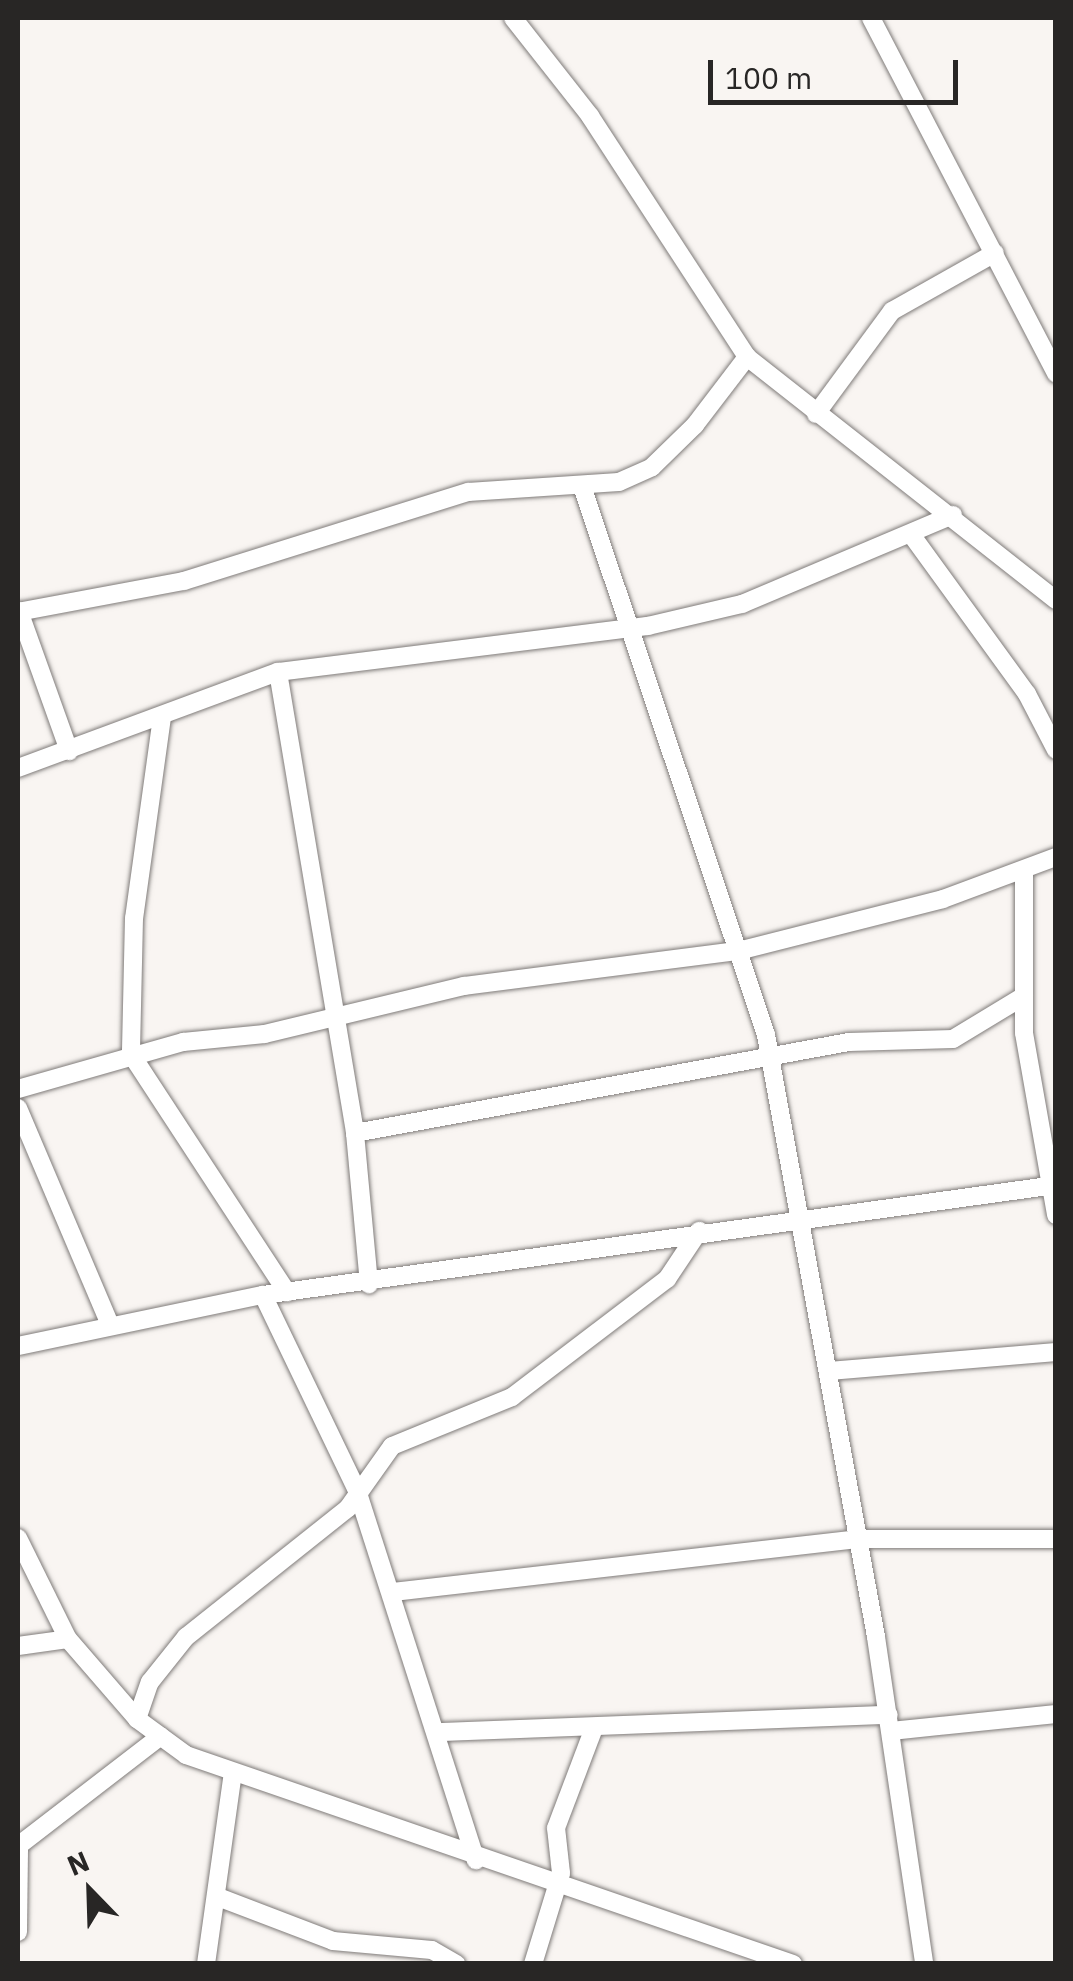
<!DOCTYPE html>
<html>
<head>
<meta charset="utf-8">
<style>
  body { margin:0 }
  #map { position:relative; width:1073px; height:1981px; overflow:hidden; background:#f9f5f2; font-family:"IBM Plex Sans",sans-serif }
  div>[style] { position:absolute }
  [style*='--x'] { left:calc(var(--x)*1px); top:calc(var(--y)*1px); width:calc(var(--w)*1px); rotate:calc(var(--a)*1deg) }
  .roads { filter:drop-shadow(0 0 2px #7f7b79) drop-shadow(0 0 2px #7f7b79) }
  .minor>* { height:18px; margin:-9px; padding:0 9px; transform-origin:9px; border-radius:9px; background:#fff }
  span { translate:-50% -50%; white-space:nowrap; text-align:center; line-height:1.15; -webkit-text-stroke:8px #f9f5f2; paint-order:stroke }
  .frame { position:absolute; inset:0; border:20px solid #282625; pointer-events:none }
  .north { position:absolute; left:40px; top:1841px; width:100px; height:100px; -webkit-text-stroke:8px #f9f5f2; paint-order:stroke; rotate:337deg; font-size:28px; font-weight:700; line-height:40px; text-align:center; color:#282625 }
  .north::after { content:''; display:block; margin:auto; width:35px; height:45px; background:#282625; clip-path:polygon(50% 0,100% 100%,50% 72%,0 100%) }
  .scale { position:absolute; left:708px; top:60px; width:250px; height:45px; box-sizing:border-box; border:5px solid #282625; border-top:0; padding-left:12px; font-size:30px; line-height:35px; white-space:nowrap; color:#282625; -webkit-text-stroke:8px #f9f5f2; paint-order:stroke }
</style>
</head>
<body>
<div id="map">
  <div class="roads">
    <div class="minor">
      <i style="--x:513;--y:18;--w:125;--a:51.8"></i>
      <i style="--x:590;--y:116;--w:288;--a:56.9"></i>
      <i style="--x:747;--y:357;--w:393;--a:38.2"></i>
      <i style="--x:871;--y:18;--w:401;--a:62.5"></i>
      <i style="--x:816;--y:414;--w:128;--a:-53.6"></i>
      <i style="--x:892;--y:311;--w:118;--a:-29.4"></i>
      <i style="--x:583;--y:489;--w:576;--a:71.47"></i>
      <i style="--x:766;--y:1035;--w:612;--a:79.64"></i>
      <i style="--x:876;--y:1637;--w:331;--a:81.6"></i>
      <i style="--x:913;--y:537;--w:194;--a:54"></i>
      <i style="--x:1027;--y:694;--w:63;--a:62.6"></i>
      <i style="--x:19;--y:611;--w:149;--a:70.3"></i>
      <i style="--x:18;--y:612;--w:169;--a:-10.6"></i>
      <i style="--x:184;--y:581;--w:298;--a:-17.4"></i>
      <i style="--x:468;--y:492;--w:151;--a:-3.8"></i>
      <i style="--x:619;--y:482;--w:36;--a:-24"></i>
      <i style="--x:652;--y:467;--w:60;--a:-44.3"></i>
      <i style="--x:695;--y:425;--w:86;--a:-52.6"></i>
      <i style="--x:278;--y:672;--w:467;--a:80.5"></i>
      <i style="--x:355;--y:1133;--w:152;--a:84.7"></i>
      <i style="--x:162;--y:717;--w:203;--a:97.9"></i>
      <i style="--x:134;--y:918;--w:136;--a:91.3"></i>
      <i style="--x:131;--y:1054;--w:285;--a:56.8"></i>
      <i style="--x:18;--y:768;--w:277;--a:-20.3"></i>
      <i style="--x:278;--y:672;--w:373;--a:-7.1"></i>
      <i style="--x:648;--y:626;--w:97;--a:-13.2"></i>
      <i style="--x:742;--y:604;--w:229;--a:-22.9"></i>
      <i style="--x:1024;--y:873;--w:160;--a:90"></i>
      <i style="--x:1024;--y:1033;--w:185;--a:80"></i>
      <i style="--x:18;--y:1089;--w:172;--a:-15.9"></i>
      <i style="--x:183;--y:1042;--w:82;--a:-5.6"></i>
      <i style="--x:265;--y:1034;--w:205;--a:-13.6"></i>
      <i style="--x:464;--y:986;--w:276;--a:-7.3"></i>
      <i style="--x:738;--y:951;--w:211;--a:-14.2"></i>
      <i style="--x:943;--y:899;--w:121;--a:-20.4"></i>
      <i style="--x:18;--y:1108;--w:236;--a:67"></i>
      <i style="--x:355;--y:1133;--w:502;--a:-10.44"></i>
      <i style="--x:849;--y:1042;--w:104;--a:-1.7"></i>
      <i style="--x:953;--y:1039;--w:83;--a:-31.2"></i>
      <i style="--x:263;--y:1295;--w:216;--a:64.3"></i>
      <i style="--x:357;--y:1490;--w:389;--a:72.2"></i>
      <i style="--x:18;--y:1346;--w:250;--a:-11.8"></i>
      <i style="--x:263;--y:1295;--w:801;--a:-7.9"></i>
      <i style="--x:829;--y:1371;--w:228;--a:-4.8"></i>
      <i style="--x:18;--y:1538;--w:113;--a:63.7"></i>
      <i style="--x:68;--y:1639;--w:106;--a:49.2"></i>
      <i style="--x:137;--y:1719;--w:61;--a:36.3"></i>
      <i style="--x:186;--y:1755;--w:642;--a:19"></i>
      <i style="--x:393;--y:1592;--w:465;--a:-6.5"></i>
      <i style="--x:855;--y:1539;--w:201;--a:0"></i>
      <i style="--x:18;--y:1646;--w:50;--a:-8"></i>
      <i style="--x:137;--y:1719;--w:39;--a:-71"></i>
      <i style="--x:150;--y:1682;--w:58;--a:-51.3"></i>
      <i style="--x:186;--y:1637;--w:207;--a:-38.5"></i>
      <i style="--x:348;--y:1508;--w:76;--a:-54.6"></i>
      <i style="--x:392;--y:1446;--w:130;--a:-22.2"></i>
      <i style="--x:512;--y:1397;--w:195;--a:-37.3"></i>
      <i style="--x:667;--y:1279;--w:58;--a:-56.3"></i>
      <i style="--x:891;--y:1731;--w:166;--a:-5.9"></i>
      <i style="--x:442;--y:1732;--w:447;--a:-2.2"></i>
      <i style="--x:18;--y:1846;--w:180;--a:-37.6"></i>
      <i style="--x:218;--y:1897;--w:123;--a:20.9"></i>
      <i style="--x:333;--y:1941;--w:99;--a:5.2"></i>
      <i style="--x:432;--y:1950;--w:28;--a:30"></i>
      <i style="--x:18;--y:1932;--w:87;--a:-89.3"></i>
      <i style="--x:206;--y:1964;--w:194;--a:-82"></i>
      <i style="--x:533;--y:1964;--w:95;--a:-72.9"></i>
      <i style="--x:561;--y:1873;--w:45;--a:-96.3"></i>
      <i style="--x:556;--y:1828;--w:107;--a:-69.2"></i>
    </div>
  </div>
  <div class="frame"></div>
  <div class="north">N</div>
  <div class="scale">100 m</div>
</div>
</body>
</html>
